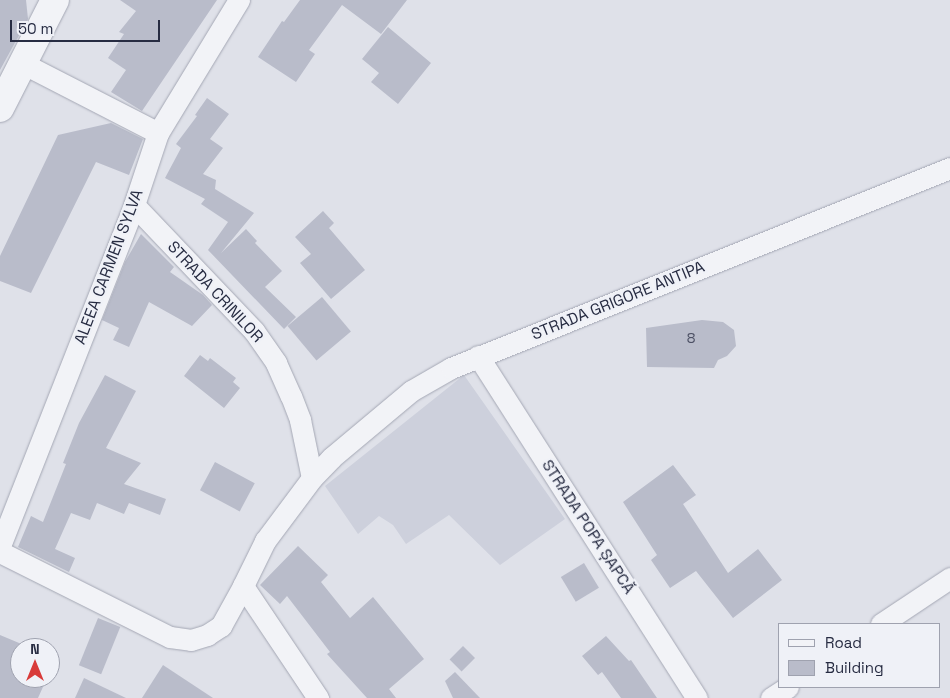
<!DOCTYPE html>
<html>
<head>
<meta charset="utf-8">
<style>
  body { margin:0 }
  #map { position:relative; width:950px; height:698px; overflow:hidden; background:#dfe1e9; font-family:"Space Grotesk",sans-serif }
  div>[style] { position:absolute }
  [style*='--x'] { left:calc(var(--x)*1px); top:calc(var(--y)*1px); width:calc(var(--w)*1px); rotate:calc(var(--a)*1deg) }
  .built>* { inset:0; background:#cdd0dc }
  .building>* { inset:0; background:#b9bcca; transform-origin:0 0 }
  .roads { filter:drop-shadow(0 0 1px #a4a7b4) drop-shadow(0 0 1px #a4a7b4) }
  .minor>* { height:21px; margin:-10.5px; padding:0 10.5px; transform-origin:10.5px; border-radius:10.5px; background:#f2f3f7 }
  .tertiary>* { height:28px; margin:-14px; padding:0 14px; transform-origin:14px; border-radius:14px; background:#f2f3f7 }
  span { translate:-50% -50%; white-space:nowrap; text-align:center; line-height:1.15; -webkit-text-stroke:4.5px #eff1f7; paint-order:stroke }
  .number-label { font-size:14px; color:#4c5064 }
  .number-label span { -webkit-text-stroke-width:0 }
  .street-label { font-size:16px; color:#272c42 }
  .legend { position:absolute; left:778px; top:623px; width:162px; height:65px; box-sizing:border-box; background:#eff1f7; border:1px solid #9fa2af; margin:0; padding:6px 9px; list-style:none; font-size:15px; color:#272c42 }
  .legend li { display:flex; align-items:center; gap:10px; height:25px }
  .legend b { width:25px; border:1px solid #9fa2af }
  .north { position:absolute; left:10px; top:638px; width:50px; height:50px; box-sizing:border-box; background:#eff1f7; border:1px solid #9fa2af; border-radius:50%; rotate:0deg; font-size:14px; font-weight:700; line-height:20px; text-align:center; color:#272c42 }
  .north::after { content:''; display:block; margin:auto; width:18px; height:22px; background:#d83b3a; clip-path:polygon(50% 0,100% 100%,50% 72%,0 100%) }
  .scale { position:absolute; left:10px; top:20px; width:150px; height:22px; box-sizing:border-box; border:2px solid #272c42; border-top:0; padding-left:6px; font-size:15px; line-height:18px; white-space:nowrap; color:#272c42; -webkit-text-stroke:4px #eff1f7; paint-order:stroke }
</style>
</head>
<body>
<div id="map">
  <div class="built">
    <i style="clip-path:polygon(464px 375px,565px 519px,500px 565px,449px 515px,406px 544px,393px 525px,379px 516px,358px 534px,325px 486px)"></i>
  </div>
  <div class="building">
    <i style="clip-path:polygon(0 0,26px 0,28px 19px,0 70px)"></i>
    <i style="clip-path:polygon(120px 0,217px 0,142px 111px,111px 92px,126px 70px,108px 58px,124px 34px,119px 32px,136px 11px)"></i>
    <i style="clip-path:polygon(300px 0,407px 0,381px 34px,342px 5px,309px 50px,315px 54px,296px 82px,258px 57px,282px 21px,284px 22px)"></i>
    <i style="clip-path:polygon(388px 27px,431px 63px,398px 104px,371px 82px,379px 73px,362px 59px)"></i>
    <i style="clip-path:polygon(207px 98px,229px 114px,210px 139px,223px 148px,203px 174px,216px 180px,215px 189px,254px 213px,221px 253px,246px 229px,257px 241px,255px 243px,282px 271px,265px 287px,296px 317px,284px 329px,208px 250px,228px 222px,201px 204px,205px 199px,165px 178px,181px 148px,176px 144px,197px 116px,195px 115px)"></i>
    <i style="clip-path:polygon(111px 123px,143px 139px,129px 175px,96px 162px,31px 293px,0 281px,0 256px,58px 135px)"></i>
    <i style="clip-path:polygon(323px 211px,334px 223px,329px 228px,365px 270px,331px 299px,300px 263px,311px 254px,295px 237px)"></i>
    <i style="clip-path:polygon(141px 234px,174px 267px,170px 272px,203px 295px,212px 305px,192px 326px,149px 302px,129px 347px,113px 340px,119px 328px,102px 320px,125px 262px)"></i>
    <i style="left:322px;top:297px;width:45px;height:45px;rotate:50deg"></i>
    <i style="clip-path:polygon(702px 320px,723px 322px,734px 330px,736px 346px,727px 356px,718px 360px,714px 368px,647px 367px,646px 328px)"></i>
    <i style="clip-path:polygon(200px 355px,208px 361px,210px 358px,236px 378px,233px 382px,240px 388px,224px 408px,184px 376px)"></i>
    <i style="clip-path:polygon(105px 375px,136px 391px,106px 448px,141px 463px,124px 484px,166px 499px,160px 515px,129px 503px,124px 514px,97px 503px,90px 520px,71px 513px,55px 549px,75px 558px,69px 572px,18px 547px,31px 516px,43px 522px,66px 464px,63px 463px,79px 423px)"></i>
    <i style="left:215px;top:462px;width:45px;height:32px;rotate:28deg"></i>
    <i style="clip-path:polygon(673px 465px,696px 495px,683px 504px,728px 573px,758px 549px,782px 580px,733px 618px,696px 571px,670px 588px,651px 560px,657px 555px,623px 502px)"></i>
    <i style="clip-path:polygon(298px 546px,328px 575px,321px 582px,350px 618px,373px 597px,424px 659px,389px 689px,396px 698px,367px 698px,327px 654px,330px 652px,287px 596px,280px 604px,260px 585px)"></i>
    <i style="left:584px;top:563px;width:29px;height:27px;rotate:59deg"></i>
    <i style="left:98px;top:618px;width:24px;height:51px;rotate:22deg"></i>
    <i style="clip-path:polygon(0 635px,31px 648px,20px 648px,20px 678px,47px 678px,38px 698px,0 698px)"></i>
    <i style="clip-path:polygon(606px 636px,629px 661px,631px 660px,657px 698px,621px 698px,602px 672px,598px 675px,582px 656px)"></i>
    <i style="left:463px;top:646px;width:17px;height:19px;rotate:45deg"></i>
    <i style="clip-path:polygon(163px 665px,213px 698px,142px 698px)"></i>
    <i style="clip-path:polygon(455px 672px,480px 698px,453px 698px,445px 681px)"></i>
    <i style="clip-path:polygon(84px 678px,126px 698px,75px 698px)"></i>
  </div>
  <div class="roads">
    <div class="minor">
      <i style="--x:22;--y:63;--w:153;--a:27.2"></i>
      <i style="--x:134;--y:205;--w:174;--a:46.4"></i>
      <i style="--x:254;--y:331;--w:39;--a:55"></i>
      <i style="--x:276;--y:363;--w:36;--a:66"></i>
      <i style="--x:291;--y:396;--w:26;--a:69"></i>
      <i style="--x:300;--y:420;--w:59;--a:78.3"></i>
      <i style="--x:312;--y:478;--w:79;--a:126.7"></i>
      <i style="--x:265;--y:541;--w:50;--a:116.1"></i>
      <i style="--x:243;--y:586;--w:135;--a:56.2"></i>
      <i style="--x:478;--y:356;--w:406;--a:57.4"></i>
      <i style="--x:312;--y:478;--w:28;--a:-46"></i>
      <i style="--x:331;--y:458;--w:104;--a:-39.9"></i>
      <i style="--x:411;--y:391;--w:46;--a:-29.9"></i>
      <i style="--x:451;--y:368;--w:538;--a:-21.84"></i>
      <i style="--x:0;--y:546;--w:366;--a:-68.5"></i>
      <i style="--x:134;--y:205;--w:76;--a:-71.6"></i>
      <i style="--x:158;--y:133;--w:156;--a:-58.7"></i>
      <i style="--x:0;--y:552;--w:190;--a:26.6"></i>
      <i style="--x:170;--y:637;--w:21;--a:8"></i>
      <i style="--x:191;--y:640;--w:17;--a:-17"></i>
      <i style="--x:207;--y:635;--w:17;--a:-33"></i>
      <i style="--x:221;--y:626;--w:46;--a:-61.2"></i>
      <i style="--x:881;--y:624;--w:83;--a:-33.7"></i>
      <i style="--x:771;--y:698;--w:20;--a:-33"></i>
    </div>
    <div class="tertiary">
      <i style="--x:0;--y:108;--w:121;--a:-63"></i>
    </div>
  </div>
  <div class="number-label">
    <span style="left:691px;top:338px">8</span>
  </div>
  <div class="street-label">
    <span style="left:109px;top:267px;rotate:-69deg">ALEEA CARMEN SYLVA</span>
    <span style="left:215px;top:292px;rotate:47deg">STRADA CRINILOR</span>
    <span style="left:618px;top:301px;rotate:-22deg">STRADA GRIGORE ANTIPA</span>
    <span style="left:588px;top:527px;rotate:57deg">STRADA POPA ȘAPCĂ</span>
  </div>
  <ul class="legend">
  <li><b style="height:6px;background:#f2f3f7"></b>Road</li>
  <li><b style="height:14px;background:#b9bcca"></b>Building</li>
  </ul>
  <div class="north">N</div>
  <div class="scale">50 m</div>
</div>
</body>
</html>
